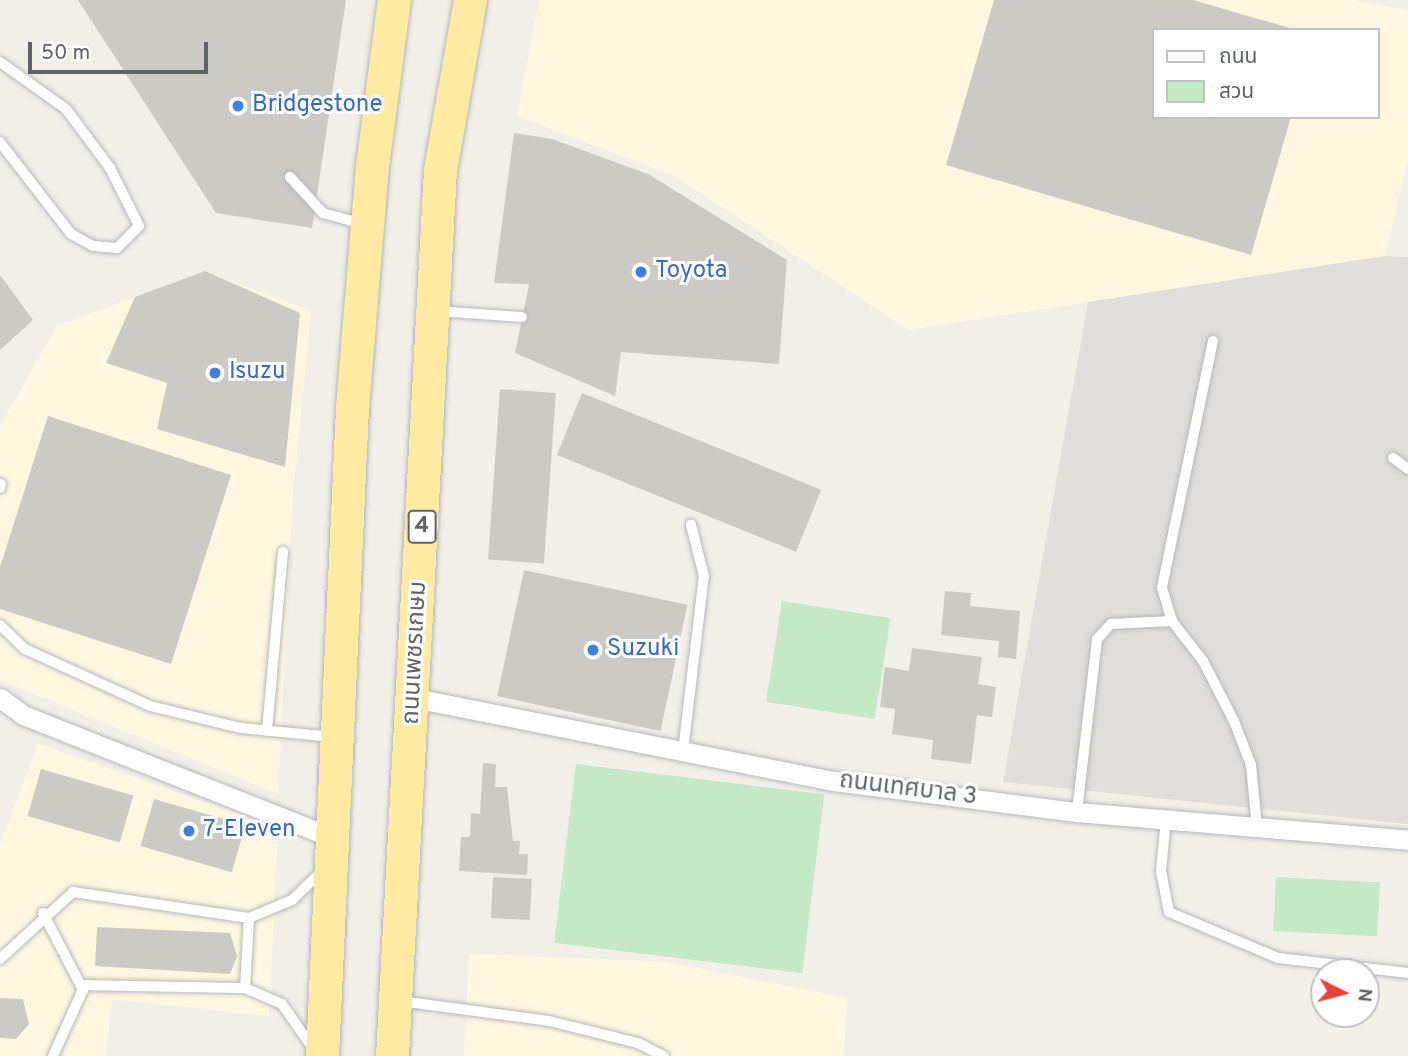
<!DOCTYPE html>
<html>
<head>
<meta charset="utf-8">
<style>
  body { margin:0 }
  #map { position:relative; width:1408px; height:1056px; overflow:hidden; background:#f1efe8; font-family:Overpass,"Noto Sans Thai",sans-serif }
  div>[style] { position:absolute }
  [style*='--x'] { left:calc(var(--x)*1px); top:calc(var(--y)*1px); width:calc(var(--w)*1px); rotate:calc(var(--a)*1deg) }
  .commercial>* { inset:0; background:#fef7e0 }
  .industrial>* { inset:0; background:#e0deda }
  .green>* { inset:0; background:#c5e8c5; transform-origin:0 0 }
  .building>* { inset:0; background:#cccac5; transform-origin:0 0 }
  .roads { filter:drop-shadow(0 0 2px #b5b8bc) drop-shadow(0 0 2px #b5b8bc) }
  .service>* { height:10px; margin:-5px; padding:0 5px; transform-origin:5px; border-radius:5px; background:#fff }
  .minor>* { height:19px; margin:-9.5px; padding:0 9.5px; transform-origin:9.5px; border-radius:9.5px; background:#fff }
  .trunk>* { height:33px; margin:-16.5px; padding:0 16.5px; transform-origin:16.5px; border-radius:16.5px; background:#feeaa1 }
  .dots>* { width:19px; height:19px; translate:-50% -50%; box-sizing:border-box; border:4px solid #fff; border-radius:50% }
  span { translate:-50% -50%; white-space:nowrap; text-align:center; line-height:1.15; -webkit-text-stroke:6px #fff; paint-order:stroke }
  .shield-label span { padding:2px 5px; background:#fff; border:2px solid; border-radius:5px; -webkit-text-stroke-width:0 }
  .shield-label { font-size:23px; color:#5f6368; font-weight:700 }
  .shop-label { font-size:24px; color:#366cbe }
  .left { translate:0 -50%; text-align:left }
  .street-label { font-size:24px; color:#5f6368 }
  .legend { position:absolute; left:1152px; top:28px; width:228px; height:91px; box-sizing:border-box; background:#fff; border:2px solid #bfc1c3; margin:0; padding:9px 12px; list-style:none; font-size:21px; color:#5f6368 }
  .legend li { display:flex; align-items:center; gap:14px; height:35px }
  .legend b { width:35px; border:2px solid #bfc1c3 }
  .north { position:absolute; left:1310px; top:958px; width:70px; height:70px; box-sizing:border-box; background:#fff; border:2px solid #bfc1c3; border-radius:50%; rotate:96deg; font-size:19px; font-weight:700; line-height:28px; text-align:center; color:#5f6368 }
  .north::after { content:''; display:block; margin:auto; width:24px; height:32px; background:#ea4335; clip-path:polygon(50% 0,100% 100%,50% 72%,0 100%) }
  .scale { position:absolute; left:28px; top:42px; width:180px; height:32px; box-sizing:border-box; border:4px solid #5f6368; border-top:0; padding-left:9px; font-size:21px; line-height:24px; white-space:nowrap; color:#5f6368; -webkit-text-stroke:5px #fff; paint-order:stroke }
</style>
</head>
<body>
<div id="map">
  <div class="commercial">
    <i style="clip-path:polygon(evenodd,539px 0,1352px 0,1408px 10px,1408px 160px,1385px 256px,908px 330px,677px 177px,517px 116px,539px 0,1154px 30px,1378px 30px,1378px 117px,1154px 117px,1154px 30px)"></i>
    <i style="clip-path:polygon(205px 271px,311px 311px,293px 494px,278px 794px,0 680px,0 426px,57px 326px)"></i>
    <i style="clip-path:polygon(38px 744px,278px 827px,269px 1016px,112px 999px,106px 1056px,0 1056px,0 844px)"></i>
    <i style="clip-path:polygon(469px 954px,666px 962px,847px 998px,844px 1056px,464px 1056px)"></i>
  </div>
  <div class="industrial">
    <i style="clip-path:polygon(1385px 256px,1408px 257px,1408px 824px,1003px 782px,1088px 302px)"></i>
  </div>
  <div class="green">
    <i style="left:782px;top:601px;width:110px;height:102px;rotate:9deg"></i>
    <i style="left:576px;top:764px;width:250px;height:180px;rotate:7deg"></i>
    <i style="left:1276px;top:877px;width:104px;height:54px;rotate:3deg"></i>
  </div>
  <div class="building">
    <i style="clip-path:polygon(78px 0,346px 0,312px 228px,216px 213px)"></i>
    <i style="clip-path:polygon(994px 0,1193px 0,1293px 29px,1154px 30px,1154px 117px,1291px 117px,1251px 255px,946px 165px)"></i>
    <i style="clip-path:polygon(514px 133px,552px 139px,648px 174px,787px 260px,779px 364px,621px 352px,615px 396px,515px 353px,529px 284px,494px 283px)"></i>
    <i style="clip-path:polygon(205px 271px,300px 313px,285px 467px,157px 429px,167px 383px,106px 363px,135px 297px)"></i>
    <i style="clip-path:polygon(0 275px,33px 320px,0 350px)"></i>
    <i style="left:500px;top:389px;width:56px;height:171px;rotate:4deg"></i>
    <i style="left:582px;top:393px;width:258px;height:67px;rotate:22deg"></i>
    <i style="clip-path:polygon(48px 416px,231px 475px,171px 664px,0 609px,0 567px)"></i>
    <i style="left:524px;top:570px;width:167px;height:129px;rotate:12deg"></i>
    <i style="clip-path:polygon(945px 591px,971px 593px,970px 606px,1020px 611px,1016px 659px,998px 657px,999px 641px,941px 635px)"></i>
    <i style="clip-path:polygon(912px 648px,982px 657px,978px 684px,996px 687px,992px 717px,977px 715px,971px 764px,931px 759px,933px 740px,892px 734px,895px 709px,880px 707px,885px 667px,909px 671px)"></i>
    <i style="clip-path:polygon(483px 763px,496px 764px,495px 787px,507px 787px,513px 841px,520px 841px,519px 854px,528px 854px,527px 875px,459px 871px,461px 837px,470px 837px,471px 813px,480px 814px)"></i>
    <i style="left:41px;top:769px;width:96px;height:49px;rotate:16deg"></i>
    <i style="left:154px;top:799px;width:95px;height:49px;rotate:16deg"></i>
    <i style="left:493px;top:877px;width:39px;height:41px;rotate:3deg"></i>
    <i style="clip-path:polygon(97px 927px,230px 933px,237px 956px,230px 974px,95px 966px)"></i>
    <i style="clip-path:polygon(0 998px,23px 999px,29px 1024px,16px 1039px,0 1038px)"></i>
  </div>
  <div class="roads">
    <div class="service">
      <i style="--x:0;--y:62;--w:81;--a:35.5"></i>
      <i style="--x:66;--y:109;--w:74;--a:53.3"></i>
      <i style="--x:110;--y:168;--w:65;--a:63.4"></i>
      <i style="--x:139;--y:226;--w:31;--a:135"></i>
      <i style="--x:117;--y:248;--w:24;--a:-175"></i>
      <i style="--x:93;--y:246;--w:25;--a:-151"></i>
      <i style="--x:71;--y:234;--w:116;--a:-127.7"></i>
      <i style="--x:290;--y:177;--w:49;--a:47.5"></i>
      <i style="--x:323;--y:213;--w:41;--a:15.4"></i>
      <i style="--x:438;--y:311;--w:84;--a:4.1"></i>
      <i style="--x:1213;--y:341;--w:252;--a:101.7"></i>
      <i style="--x:1162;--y:588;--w:34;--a:73"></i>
      <i style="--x:1172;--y:621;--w:51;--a:52.2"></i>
      <i style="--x:1203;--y:661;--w:68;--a:62.7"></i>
      <i style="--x:1234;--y:721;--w:47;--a:68.9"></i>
      <i style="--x:1251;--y:765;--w:62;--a:84.5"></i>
      <i style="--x:1393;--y:458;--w:19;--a:36"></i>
      <i style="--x:0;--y:488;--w:4;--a:-76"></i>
      <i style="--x:0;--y:625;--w:35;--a:44"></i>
      <i style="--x:25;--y:649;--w:137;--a:24.5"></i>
      <i style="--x:150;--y:706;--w:94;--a:13.6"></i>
      <i style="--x:241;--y:728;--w:92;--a:5.6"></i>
      <i style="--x:267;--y:731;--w:180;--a:-84.9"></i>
      <i style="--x:683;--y:751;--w:176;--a:-83.2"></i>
      <i style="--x:704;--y:576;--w:53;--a:-104.3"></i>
      <i style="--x:1077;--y:812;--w:174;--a:-83.4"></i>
      <i style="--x:1097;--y:639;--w:21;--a:-47"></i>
      <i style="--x:1111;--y:624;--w:61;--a:-2.8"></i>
      <i style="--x:1166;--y:819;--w:52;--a:95.5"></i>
      <i style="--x:1161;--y:871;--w:42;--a:79"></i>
      <i style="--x:1169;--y:912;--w:118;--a:22.9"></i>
      <i style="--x:1278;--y:958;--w:131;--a:6.6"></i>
      <i style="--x:43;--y:913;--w:87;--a:62.5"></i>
      <i style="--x:0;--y:959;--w:99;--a:-42.5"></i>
      <i style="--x:73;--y:892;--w:178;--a:8.4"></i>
      <i style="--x:400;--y:1001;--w:150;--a:7.6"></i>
      <i style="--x:549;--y:1021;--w:92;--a:13.9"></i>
      <i style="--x:638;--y:1043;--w:29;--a:27"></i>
      <i style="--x:314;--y:1050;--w:56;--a:-124.8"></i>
      <i style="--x:282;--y:1004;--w:40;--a:-156.6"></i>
      <i style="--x:245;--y:988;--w:70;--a:-86.7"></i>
      <i style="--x:249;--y:918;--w:47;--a:-22.7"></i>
      <i style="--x:292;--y:900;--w:42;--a:-44"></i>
      <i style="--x:53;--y:1056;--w:78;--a:-65.7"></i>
      <i style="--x:85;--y:985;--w:160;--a:1.1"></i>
    </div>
    <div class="minor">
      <i style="--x:0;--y:698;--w:29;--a:36"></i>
      <i style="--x:23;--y:715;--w:331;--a:21.6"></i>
      <i style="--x:414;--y:698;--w:428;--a:11.2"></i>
      <i style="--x:834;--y:781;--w:245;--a:7.3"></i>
      <i style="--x:1077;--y:812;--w:332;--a:4.8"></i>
    </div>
    <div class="trunk">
      <i style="--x:322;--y:1056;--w:649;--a:-87.35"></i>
      <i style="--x:352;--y:408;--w:243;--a:-85.3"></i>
      <i style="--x:372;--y:166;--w:167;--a:-82.5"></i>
      <i style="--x:392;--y:1056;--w:887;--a:-86.9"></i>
      <i style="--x:440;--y:170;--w:173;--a:-80"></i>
    </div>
  </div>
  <div class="dots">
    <i style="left:238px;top:106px;background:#3f7fe0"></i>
    <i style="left:641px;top:272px;background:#3f7fe0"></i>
    <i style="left:215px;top:373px;background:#3f7fe0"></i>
    <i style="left:593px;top:650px;background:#3f7fe0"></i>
    <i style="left:189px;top:831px;background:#3f7fe0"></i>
  </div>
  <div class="shield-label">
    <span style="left:422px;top:527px">4</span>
  </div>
  <div class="shop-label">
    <span class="left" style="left:252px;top:106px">Bridgestone</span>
    <span class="left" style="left:655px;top:272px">Toyota</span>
    <span class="left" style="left:229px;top:373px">Isuzu</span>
    <span class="left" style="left:607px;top:650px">Suzuki</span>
    <span class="left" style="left:203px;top:831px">7-Eleven</span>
  </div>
  <div class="street-label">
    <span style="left:416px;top:653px;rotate:-87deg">ถนนเพชรเกษม</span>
    <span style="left:908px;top:790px;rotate:7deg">ถนนเทศบาล 3</span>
  </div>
  <ul class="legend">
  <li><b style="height:9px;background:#fff"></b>ถนน</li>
  <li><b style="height:19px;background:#c5e8c5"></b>สวน</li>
  </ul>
  <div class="north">N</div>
  <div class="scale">50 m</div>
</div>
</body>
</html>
